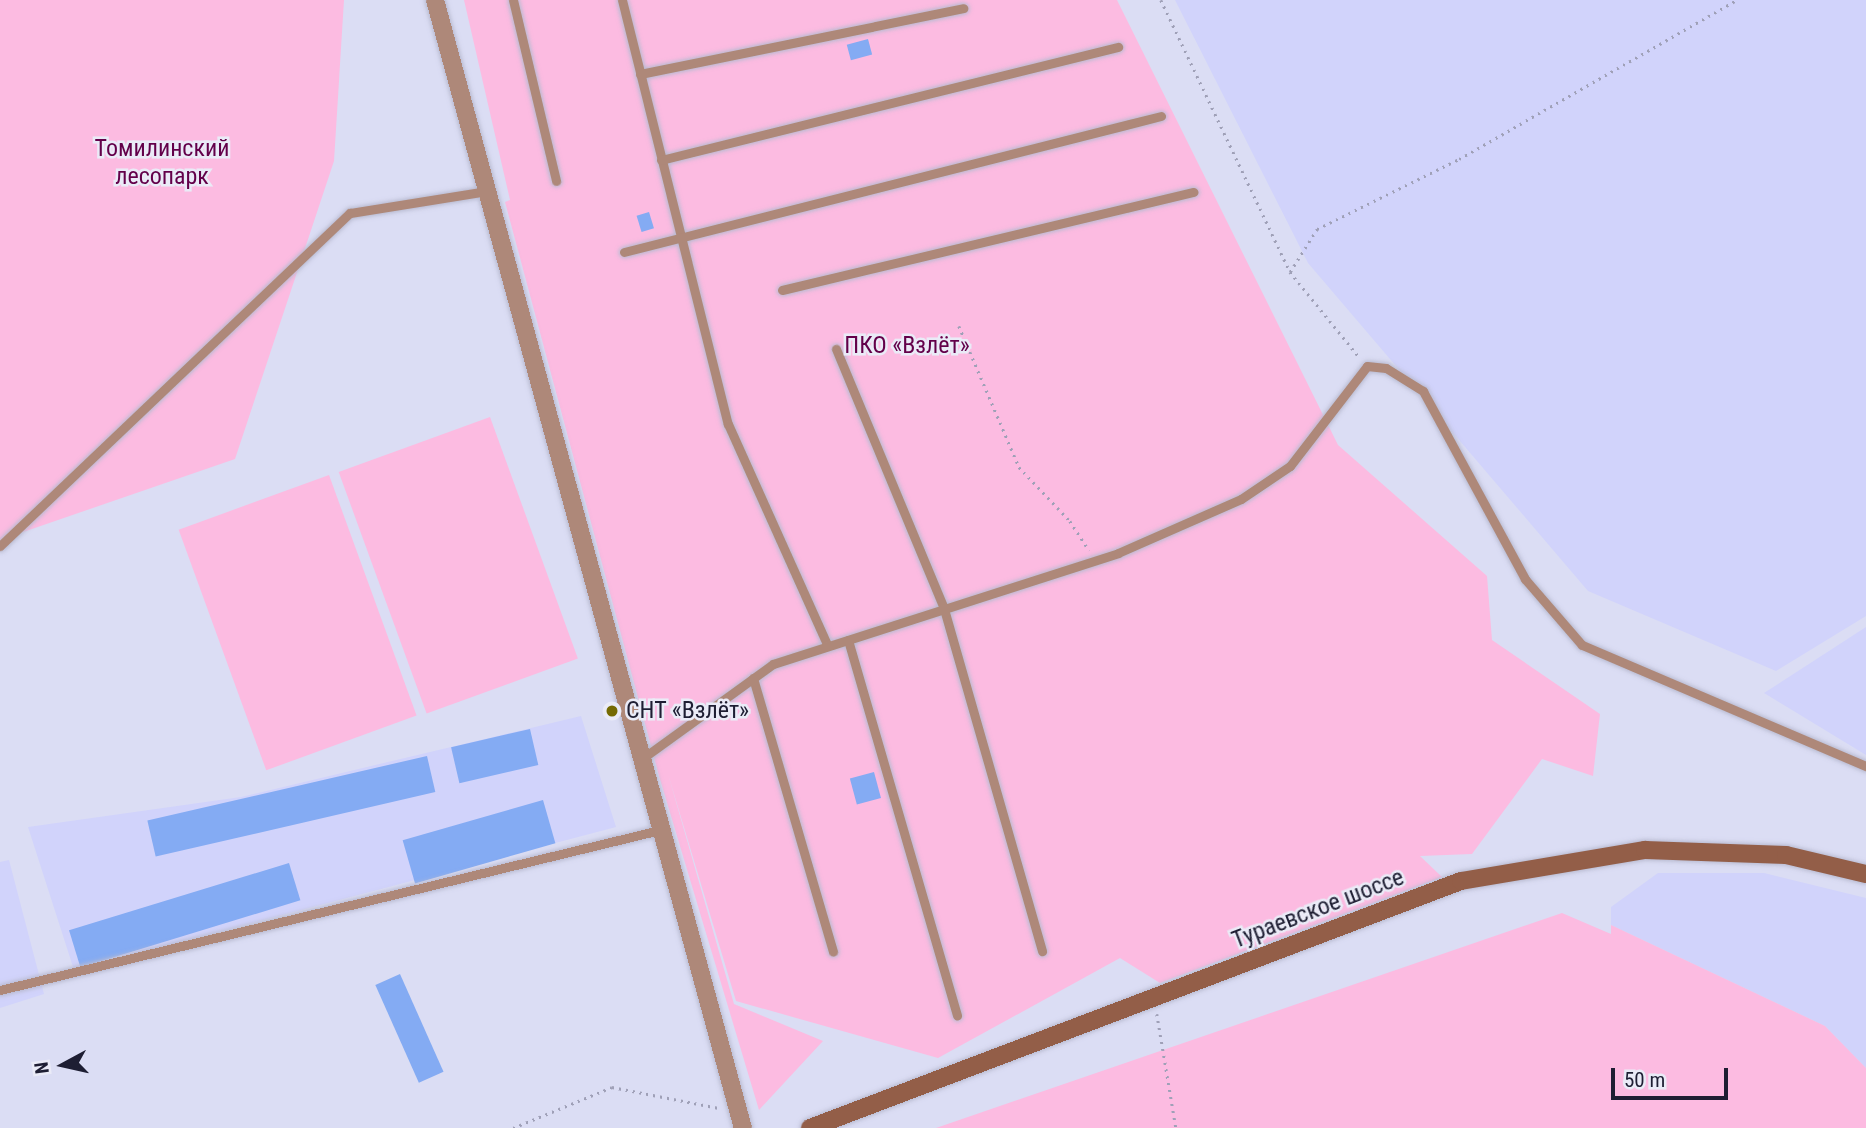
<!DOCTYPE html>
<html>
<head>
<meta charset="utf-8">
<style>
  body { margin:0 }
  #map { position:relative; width:1866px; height:1128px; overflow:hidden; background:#dbddf4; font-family:"Roboto Condensed",sans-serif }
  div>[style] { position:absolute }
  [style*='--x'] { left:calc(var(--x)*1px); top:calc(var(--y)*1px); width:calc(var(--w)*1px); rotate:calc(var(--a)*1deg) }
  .built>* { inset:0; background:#d1d3fb }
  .green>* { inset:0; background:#fcbbe1; transform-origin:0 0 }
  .building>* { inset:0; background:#84abf3; transform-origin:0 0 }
  .path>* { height:2.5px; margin-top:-1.25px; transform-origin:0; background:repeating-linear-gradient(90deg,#9fa0b7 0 2px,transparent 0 7px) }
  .roads { filter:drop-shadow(0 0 2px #b9bbd1) drop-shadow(0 0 2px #b9bbd1) }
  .service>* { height:9px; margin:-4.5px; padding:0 4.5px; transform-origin:4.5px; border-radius:4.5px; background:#ae8879 }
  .minor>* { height:18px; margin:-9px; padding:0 9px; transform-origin:9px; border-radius:9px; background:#ae8879 }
  .secondary>* { height:18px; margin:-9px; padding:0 9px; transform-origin:9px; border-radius:9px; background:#935e48 }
  .dots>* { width:19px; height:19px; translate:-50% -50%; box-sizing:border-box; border:4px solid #eaebf7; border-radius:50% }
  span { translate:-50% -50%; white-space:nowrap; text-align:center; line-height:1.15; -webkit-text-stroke:5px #eaebf7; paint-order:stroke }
  .park-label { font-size:24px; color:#63004a }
  .poi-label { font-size:24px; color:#1e1e33 }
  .left { translate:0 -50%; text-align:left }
  .street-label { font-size:24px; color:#1e1e33 }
  .north { position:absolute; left:28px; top:1030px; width:70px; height:70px; -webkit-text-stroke:5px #eaebf7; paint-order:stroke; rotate:262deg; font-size:19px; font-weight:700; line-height:28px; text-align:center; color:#1e1e33 }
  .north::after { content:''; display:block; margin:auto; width:24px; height:32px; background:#1e1e33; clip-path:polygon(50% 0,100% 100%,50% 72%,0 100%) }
  .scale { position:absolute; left:1611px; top:1068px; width:117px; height:32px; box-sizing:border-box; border:4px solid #1e1e33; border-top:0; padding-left:9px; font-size:21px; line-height:24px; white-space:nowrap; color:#1e1e33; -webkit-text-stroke:5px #eaebf7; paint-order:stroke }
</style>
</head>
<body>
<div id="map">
  <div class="built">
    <i style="clip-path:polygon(1175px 0,1866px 0,1866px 616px,1776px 671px,1588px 591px,1308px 263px)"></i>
    <i style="clip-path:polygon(1866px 627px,1866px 755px,1764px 693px)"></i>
    <i style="clip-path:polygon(581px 716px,616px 827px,74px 970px,28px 827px,241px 797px)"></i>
    <i style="clip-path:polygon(9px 860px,44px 994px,0 1008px,0 862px)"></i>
    <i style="clip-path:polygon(1658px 873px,1764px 873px,1866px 898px,1866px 1068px,1825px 1026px,1611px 925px,1611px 907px)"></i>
  </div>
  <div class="green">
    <i style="clip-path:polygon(0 0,344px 0,334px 161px,235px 459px,0 540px)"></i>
    <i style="clip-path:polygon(464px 0,1117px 0,1338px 445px,1487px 576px,1492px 640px,1600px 714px,1593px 776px,1542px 759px,1472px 854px,1420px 856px,1442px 877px,1160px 983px,1120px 958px,938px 1058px,736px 1001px,668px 774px,734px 1004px,823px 1041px,759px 1110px,659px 776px,505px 202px,510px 200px)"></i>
    <i style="left:490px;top:417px;width:257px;height:161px;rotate:70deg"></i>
    <i style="left:329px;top:475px;width:256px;height:160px;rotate:70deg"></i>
    <i style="clip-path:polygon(1562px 913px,1611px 934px,1611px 925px,1825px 1026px,1866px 1068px,1866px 1128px,936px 1128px)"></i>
  </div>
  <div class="building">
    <i style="left:868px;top:39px;width:16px;height:22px;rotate:75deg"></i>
    <i style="left:649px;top:212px;width:17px;height:13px;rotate:73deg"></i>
    <i style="left:530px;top:729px;width:37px;height:81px;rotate:77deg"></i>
    <i style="left:427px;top:756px;width:37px;height:287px;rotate:77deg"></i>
    <i style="left:874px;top:772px;width:27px;height:25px;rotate:75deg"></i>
    <i style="left:543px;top:800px;width:45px;height:146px;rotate:74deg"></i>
    <i style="left:289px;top:863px;width:39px;height:230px;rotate:73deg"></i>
    <i style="left:400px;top:974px;width:107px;height:27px;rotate:66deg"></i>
  </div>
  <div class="path">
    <i style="--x:1161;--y:0;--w:301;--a:64.6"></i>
    <i style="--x:1290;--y:272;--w:111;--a:50.9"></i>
    <i style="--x:1290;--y:272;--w:51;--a:-57.9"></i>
    <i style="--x:1317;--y:229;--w:158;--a:-26.2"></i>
    <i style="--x:1459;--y:159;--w:320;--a:-29.8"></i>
    <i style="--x:959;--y:326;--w:153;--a:66.9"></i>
    <i style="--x:1019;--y:467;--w:74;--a:46.6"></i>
    <i style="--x:1070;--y:521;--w:35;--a:57"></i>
    <i style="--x:1157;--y:1014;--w:116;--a:80.5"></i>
    <i style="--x:513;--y:1128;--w:107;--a:-22.5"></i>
    <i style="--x:612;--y:1087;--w:109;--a:11.1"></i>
  </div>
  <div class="roads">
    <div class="service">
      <i style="--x:513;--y:0;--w:186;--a:76.6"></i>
      <i style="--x:622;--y:0;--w:437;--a:76"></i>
      <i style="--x:728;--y:424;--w:243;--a:65.8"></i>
      <i style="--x:640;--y:74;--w:330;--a:-11.5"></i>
      <i style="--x:661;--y:160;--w:471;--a:-13.9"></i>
      <i style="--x:624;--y:252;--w:554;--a:-14.21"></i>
      <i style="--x:782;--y:290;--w:423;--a:-13.4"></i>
      <i style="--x:836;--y:349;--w:282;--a:67.4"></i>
      <i style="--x:944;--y:609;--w:356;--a:74"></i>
      <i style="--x:0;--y:546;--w:483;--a:-43.6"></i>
      <i style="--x:350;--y:213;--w:139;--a:-9.1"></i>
      <i style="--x:848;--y:640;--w:391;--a:73.8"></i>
      <i style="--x:753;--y:678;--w:285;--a:73.7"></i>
      <i style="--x:643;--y:758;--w:160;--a:-35.9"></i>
      <i style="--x:773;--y:664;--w:362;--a:-17.8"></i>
      <i style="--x:1118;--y:553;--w:134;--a:-23.7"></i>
      <i style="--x:1241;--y:499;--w:59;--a:-34"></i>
      <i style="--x:1290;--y:466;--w:126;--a:-52.4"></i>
      <i style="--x:1367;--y:366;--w:19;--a:6"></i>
      <i style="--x:1386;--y:368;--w:44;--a:31.9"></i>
      <i style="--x:1423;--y:391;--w:214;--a:61.5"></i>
      <i style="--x:1525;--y:579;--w:87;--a:49.2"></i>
      <i style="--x:1582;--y:645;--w:309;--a:23.1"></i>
      <i style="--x:0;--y:990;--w:679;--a:-13.63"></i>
    </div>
    <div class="minor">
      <i style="--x:435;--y:0;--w:1169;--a:74.73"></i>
    </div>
    <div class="secondary">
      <i style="--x:810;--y:1128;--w:696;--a:-20.78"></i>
      <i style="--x:1461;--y:881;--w:187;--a:-9.6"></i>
      <i style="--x:1645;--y:850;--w:141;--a:2"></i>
      <i style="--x:1786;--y:855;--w:82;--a:13.4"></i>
    </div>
  </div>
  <div class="dots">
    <i style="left:612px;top:711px;background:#756a02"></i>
  </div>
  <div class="park-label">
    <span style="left:162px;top:163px">Томилинский<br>лесопарк</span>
    <span style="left:907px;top:346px">ПКО «Взлёт»</span>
  </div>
  <div class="poi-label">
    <span class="left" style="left:626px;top:711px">СНТ «Взлёт»</span>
  </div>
  <div class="street-label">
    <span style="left:1318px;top:909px;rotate:-21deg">Тураевское шоссе</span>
  </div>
  <div class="north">N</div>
  <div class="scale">50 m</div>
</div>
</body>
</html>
